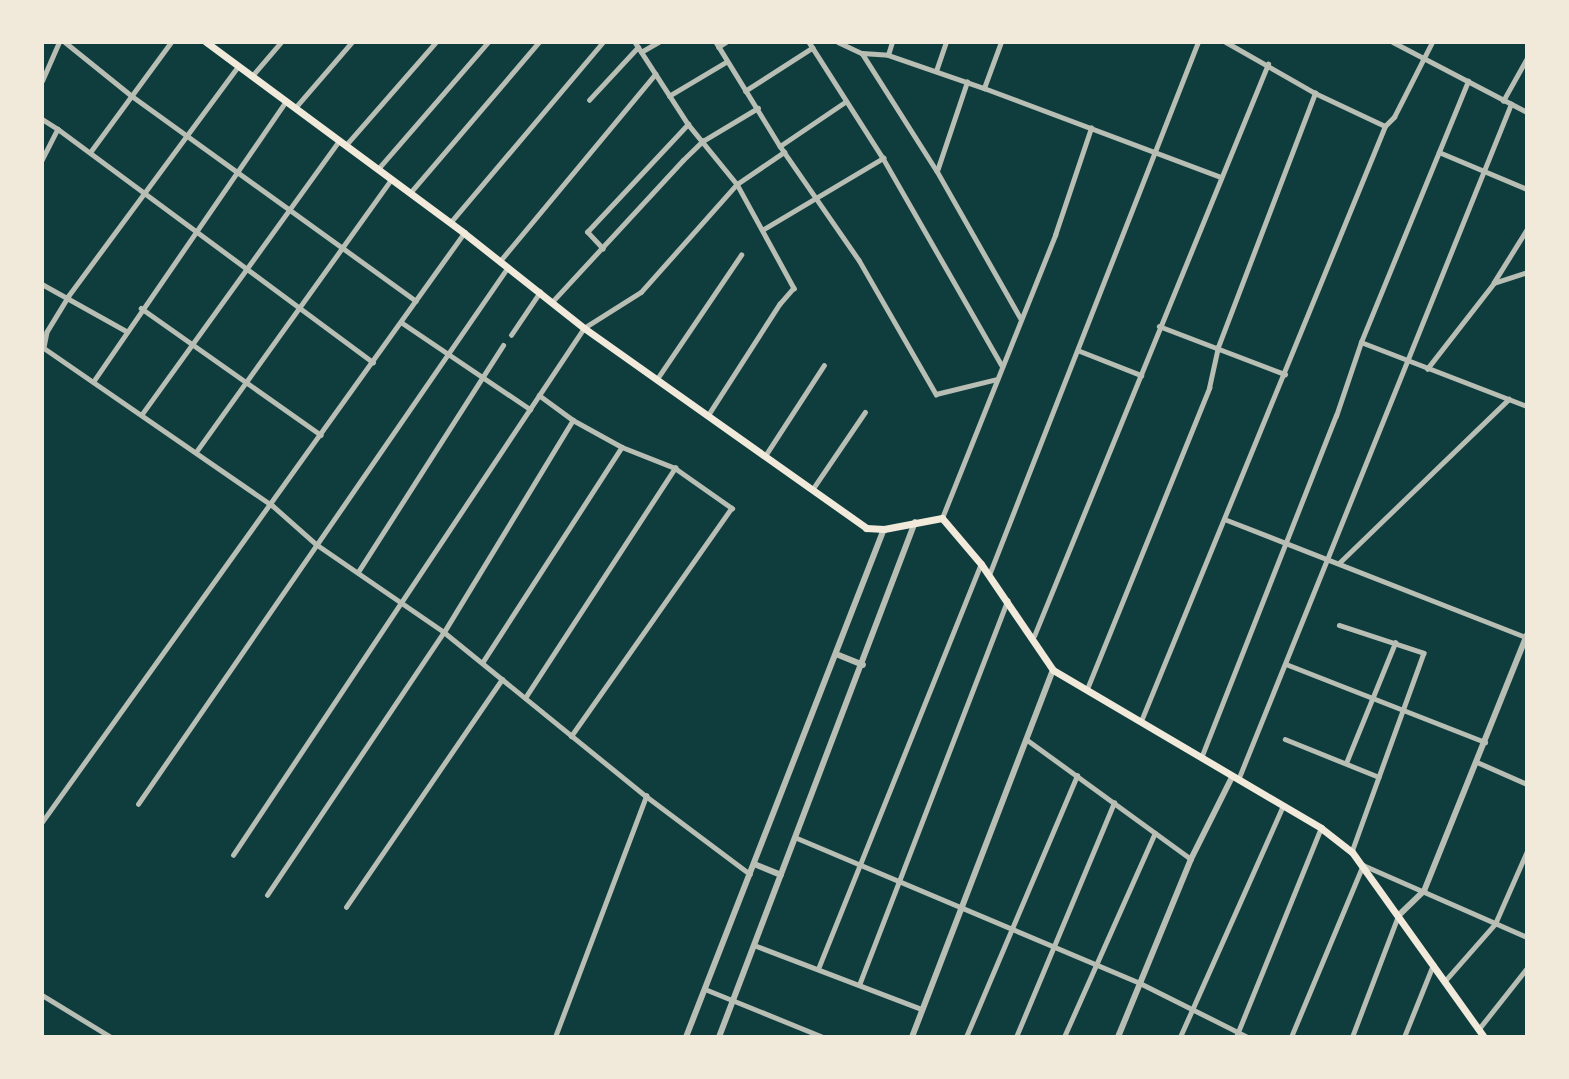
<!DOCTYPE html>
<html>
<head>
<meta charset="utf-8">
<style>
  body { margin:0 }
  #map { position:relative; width:1569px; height:1079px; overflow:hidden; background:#0f3d3e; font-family:"Playfair Display",serif }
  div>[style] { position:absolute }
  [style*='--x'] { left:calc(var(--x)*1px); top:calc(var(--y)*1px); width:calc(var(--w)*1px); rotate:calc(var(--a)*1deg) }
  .minor>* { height:4.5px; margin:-2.25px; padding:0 2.25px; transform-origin:2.25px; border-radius:2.25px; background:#b8beb3 }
  .tertiary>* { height:6px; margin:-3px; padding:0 3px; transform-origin:3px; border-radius:3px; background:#b8beb3 }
  .secondary>* { height:7px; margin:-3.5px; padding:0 3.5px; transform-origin:3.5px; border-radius:3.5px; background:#f1e9da }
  span { translate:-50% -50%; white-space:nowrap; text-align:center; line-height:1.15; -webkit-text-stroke:6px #f1e9da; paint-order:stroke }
  .frame { position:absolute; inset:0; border:44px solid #f1e9da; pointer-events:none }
</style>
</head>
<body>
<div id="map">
  <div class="minor">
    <i style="--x:65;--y:42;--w:86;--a:38.9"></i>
    <i style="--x:132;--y:96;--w:350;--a:35.8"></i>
    <i style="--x:635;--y:42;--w:98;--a:57.1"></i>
    <i style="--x:688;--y:124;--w:77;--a:50.8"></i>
    <i style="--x:737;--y:184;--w:119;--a:61.3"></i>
    <i style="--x:794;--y:288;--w:21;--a:131"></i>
    <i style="--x:780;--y:304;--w:133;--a:122.7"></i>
    <i style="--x:716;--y:42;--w:122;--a:58.4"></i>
    <i style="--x:780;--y:146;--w:139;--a:55.3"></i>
    <i style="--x:859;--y:260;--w:155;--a:60.1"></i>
    <i style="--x:936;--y:394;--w:63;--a:-13.8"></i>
    <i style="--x:809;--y:42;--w:138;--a:57.5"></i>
    <i style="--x:883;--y:158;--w:240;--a:60.2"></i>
    <i style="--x:838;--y:42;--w:26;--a:25"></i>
    <i style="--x:862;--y:53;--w:26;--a:4"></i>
    <i style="--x:888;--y:55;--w:102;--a:19"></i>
    <i style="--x:984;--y:88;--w:253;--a:20.6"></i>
    <i style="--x:1226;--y:42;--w:103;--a:29.8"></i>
    <i style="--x:1315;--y:93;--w:77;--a:25.2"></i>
    <i style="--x:1393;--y:42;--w:151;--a:27.6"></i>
    <i style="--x:718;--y:47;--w:9;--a:-32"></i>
    <i style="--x:641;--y:52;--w:20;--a:-30"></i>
    <i style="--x:862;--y:53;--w:140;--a:57.6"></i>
    <i style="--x:937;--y:171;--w:170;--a:60.4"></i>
    <i style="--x:888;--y:55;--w:14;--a:-73"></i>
    <i style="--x:239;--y:66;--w:286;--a:126.5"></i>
    <i style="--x:69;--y:296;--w:42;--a:121.4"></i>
    <i style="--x:47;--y:332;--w:16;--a:101"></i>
    <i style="--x:44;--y:348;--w:277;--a:34.6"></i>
    <i style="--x:272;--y:505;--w:59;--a:41.6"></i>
    <i style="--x:316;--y:544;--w:155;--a:34.5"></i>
    <i style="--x:444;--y:632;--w:260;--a:39.1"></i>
    <i style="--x:646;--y:796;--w:130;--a:36.9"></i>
    <i style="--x:936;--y:71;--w:31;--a:-71"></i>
    <i style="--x:252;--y:76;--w:45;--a:-49.5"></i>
    <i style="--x:42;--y:81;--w:43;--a:-66.4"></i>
    <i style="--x:984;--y:88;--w:49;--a:-69.7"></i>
    <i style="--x:745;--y:91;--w:80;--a:-32.7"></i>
    <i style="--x:669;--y:96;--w:66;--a:-30.8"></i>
    <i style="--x:589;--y:100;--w:72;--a:-47.2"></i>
    <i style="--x:1503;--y:101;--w:49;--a:-60.8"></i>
    <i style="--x:295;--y:108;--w:87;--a:-49.2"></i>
    <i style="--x:42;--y:119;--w:19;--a:32"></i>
    <i style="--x:58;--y:129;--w:36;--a:117"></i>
    <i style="--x:58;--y:129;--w:392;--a:36.5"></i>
    <i style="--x:346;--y:145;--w:137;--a:-48.9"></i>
    <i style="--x:780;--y:146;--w:78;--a:-34.1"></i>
    <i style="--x:91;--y:151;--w:135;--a:-53.7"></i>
    <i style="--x:1439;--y:152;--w:95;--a:22.8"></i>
    <i style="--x:378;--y:169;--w:168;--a:-49.1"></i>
    <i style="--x:937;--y:171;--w:94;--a:-71.4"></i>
    <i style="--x:410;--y:193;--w:199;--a:-49.5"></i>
    <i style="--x:450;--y:223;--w:237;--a:-49.8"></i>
    <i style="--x:764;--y:229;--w:139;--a:-30.8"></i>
    <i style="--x:1527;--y:230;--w:62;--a:121.9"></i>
    <i style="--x:1494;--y:283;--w:35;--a:-18"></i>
    <i style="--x:603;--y:249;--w:23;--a:-133"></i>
    <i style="--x:587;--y:232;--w:148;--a:-46.9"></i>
    <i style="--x:500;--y:261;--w:243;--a:-50.3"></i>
    <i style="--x:42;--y:284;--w:96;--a:29.2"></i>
    <i style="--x:552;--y:302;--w:193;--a:-47.3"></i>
    <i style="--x:683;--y:160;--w:28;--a:-44"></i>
    <i style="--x:703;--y:141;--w:64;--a:-31"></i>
    <i style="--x:141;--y:308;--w:220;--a:35.2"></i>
    <i style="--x:401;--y:322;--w:156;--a:34"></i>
    <i style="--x:1159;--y:326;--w:135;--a:20.9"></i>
    <i style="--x:511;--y:335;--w:52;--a:-56"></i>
    <i style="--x:1361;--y:342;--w:178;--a:21.1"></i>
    <i style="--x:1080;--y:351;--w:66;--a:21.5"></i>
    <i style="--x:1427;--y:369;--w:109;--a:-52.1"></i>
    <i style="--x:657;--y:379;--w:150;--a:-55.9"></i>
    <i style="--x:93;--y:382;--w:341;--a:-55.5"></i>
    <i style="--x:539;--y:395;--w:42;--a:36.3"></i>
    <i style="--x:573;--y:420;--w:56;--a:28.9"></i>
    <i style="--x:622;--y:447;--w:57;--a:21.6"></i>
    <i style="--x:675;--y:468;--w:70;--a:35.1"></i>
    <i style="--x:732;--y:508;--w:279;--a:125.1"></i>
    <i style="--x:142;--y:414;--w:337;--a:-54.2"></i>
    <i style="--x:196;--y:452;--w:335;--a:-54.4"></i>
    <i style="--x:765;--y:456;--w:108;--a:-57"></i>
    <i style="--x:812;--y:490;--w:94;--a:-55.8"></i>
    <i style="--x:942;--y:518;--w:305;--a:-68.2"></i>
    <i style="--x:1055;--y:235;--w:113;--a:-71.4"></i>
    <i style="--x:1227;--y:520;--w:321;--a:21.4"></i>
    <i style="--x:1339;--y:563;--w:236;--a:-44"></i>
    <i style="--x:358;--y:572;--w:269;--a:-57.4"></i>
    <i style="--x:989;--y:575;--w:573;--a:-68.59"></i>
    <i style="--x:1339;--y:625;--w:89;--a:18.2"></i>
    <i style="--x:1424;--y:653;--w:212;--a:109.9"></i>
    <i style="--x:1034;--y:636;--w:618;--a:-67.75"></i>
    <i style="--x:482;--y:663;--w:257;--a:-57.1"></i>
    <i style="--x:1286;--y:664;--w:214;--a:21.4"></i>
    <i style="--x:1087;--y:689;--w:325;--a:-67.9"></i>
    <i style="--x:1209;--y:388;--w:42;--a:-77.6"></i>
    <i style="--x:1218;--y:347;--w:272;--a:-69.1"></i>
    <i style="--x:525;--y:698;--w:275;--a:-56.9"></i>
    <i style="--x:1141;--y:721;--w:643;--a:-67.7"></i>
    <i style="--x:1385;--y:126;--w:13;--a:-45"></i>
    <i style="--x:1394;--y:117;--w:84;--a:-63.1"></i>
    <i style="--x:1026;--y:739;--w:204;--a:36"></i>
    <i style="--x:1285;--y:739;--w:101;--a:22"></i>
    <i style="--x:1201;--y:758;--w:368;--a:-68.5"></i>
    <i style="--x:1336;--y:416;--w:78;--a:-71.3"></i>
    <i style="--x:1361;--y:342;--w:282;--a:-67.7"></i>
    <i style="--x:1477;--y:762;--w:55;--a:23.7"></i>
    <i style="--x:1346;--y:763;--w:130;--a:-67.8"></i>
    <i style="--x:1238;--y:780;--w:729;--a:-68.01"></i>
    <i style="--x:138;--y:804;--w:652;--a:-55.43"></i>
    <i style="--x:42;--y:822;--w:725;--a:-54.38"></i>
    <i style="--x:797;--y:838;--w:372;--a:22.9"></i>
    <i style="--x:1140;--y:983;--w:121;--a:26.6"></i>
    <i style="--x:233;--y:855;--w:633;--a:-56.34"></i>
    <i style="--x:584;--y:328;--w:67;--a:-32.3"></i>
    <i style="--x:641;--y:292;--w:144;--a:-48.4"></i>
    <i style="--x:737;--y:184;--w:57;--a:-34.2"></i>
    <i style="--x:267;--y:895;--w:317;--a:-56.1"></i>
    <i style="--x:444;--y:632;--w:248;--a:-58.7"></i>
    <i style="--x:346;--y:907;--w:276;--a:-55.6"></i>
    <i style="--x:754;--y:945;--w:180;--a:20.9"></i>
    <i style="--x:818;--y:969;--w:437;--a:-68.1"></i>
    <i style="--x:1444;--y:982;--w:77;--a:-48.7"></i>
    <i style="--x:1495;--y:924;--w:80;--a:-66.3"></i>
    <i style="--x:859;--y:985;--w:412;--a:-68.9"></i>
    <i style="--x:705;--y:989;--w:127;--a:22.1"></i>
    <i style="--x:42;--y:995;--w:81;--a:31.3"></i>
    <i style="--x:1478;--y:1030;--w:79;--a:-51.7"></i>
    <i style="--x:555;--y:1037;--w:258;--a:-69.3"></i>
    <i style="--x:966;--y:1037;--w:284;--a:-67"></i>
    <i style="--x:1016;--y:1037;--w:254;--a:-67.3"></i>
    <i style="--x:1064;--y:1037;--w:223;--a:-66"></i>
    <i style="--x:1180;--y:1037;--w:253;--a:-66"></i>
    <i style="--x:1236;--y:1037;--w:226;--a:-67.9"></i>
    <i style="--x:1291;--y:1037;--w:186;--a:-67.3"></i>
    <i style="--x:1363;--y:865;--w:179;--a:23.7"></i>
    <i style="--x:1352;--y:1037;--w:129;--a:-69.2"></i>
    <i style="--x:1404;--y:1037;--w:78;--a:-68.1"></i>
  </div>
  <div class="tertiary">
    <i style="--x:836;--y:654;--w:29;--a:22"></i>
    <i style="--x:754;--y:864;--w:29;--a:22"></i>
    <i style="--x:1399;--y:915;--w:35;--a:-44"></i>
    <i style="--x:1424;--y:891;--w:276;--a:-68.1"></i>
    <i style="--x:686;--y:1037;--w:545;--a:-68.71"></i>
    <i style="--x:719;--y:1037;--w:551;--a:-69.16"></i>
    <i style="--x:912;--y:1037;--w:393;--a:-69"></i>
    <i style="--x:1118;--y:1037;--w:192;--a:-67.7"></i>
    <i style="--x:1191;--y:859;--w:92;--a:-63.4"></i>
  </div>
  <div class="secondary">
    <i style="--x:206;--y:42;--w:321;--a:36.5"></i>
    <i style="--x:464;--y:233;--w:153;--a:38.4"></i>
    <i style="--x:584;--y:328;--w:346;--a:35.3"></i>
    <i style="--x:866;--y:528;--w:18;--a:3"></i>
    <i style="--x:884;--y:529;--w:59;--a:-10.7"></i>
    <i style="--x:942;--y:518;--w:60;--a:49.7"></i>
    <i style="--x:981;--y:564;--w:128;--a:55.8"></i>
    <i style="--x:1053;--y:670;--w:311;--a:30.5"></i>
    <i style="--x:1321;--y:828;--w:39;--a:38"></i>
    <i style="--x:1352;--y:852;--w:227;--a:54.5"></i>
  </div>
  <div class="frame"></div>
</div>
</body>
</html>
